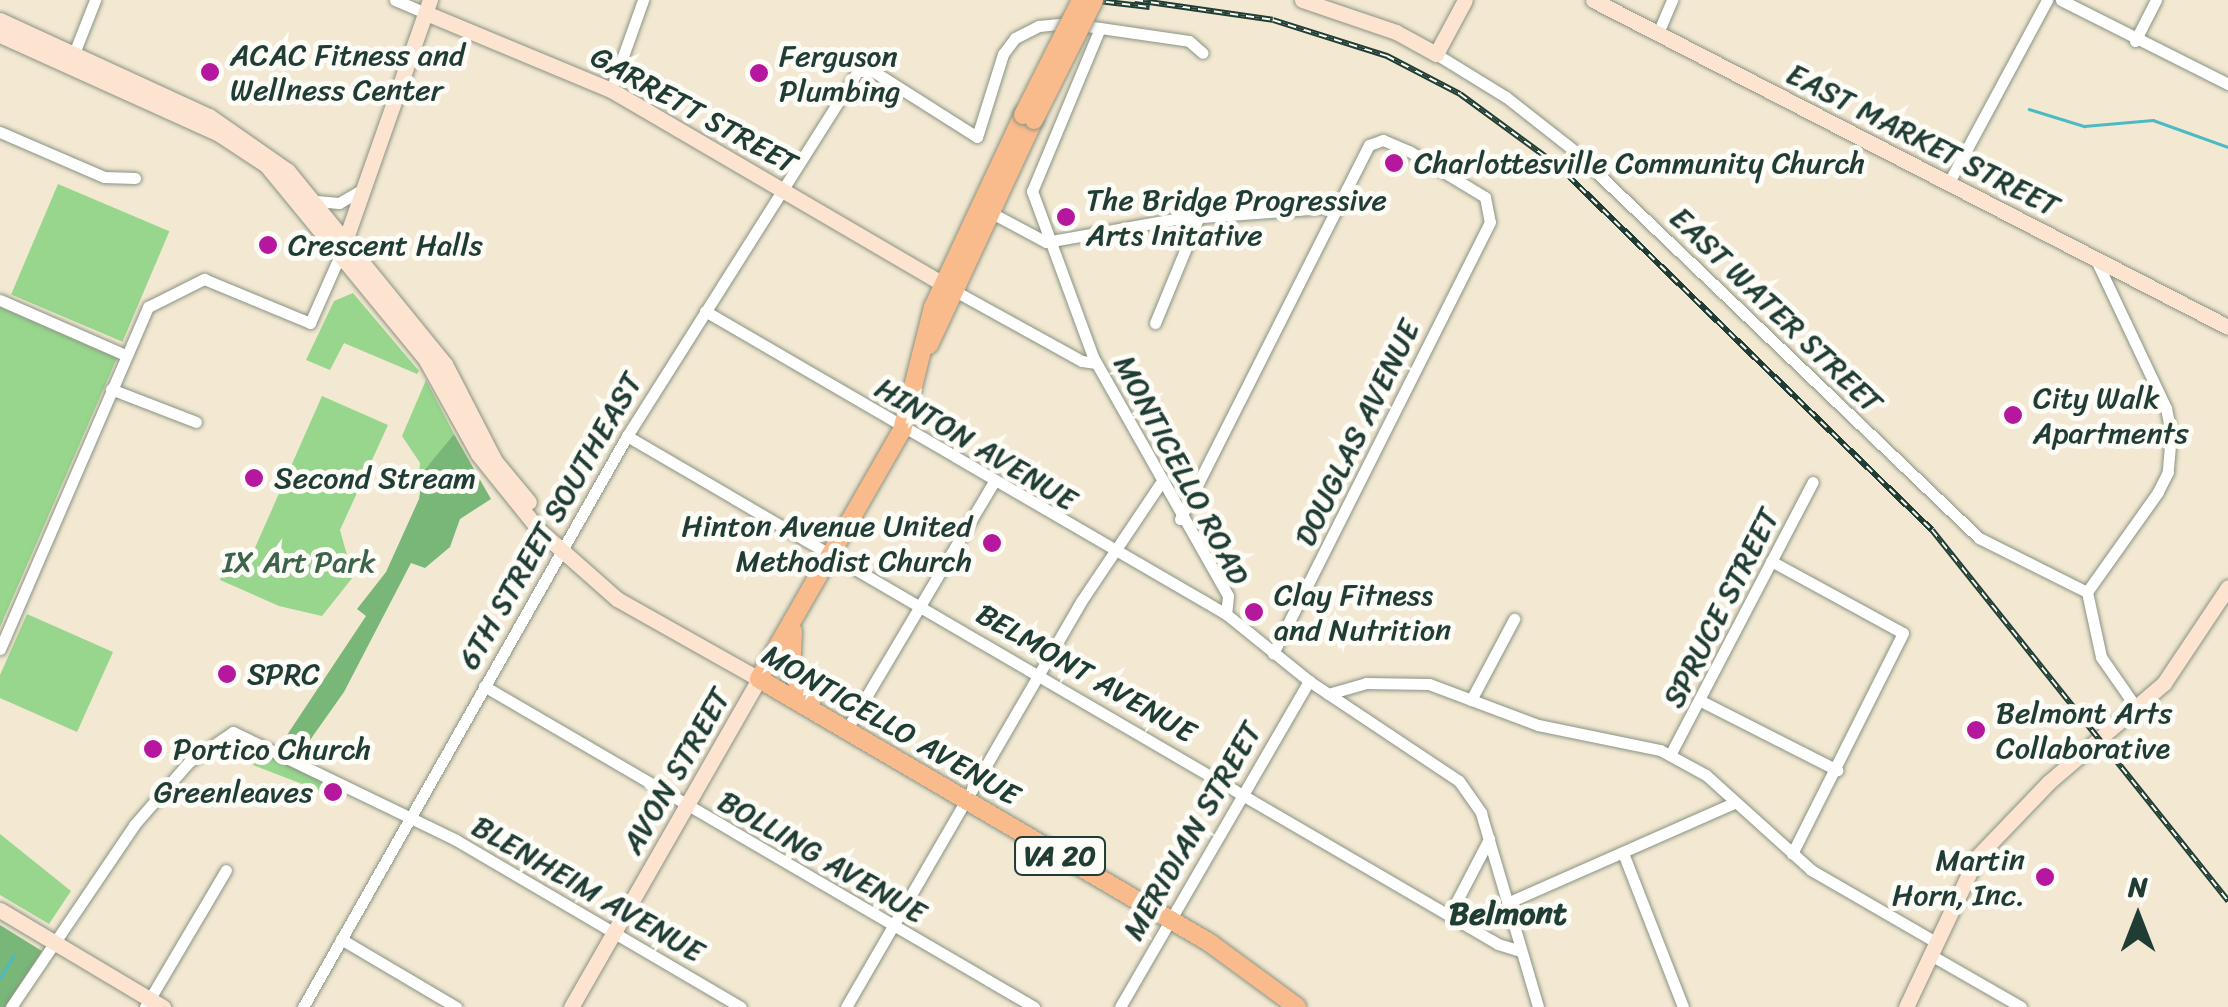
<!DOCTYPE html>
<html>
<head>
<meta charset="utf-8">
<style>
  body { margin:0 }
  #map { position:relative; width:2228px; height:1007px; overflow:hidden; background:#f3e9d2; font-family:Sriracha,sans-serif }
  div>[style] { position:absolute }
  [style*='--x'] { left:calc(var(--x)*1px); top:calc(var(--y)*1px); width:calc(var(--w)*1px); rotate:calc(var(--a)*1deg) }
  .green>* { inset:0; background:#97d68c; transform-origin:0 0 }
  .forest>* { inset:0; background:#79b778 }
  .stream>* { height:2.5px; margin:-1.25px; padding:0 1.25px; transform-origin:1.25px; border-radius:1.25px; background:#4cbac5 }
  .roads { filter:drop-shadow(0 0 2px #899383) drop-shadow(0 0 2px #899383) }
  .street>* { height:11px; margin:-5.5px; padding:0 5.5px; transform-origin:5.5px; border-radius:5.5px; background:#fff }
  .secondary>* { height:15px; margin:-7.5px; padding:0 7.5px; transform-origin:7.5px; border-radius:7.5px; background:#fde4d1 }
  .primary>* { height:18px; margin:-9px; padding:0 9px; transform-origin:9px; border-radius:9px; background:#fabb8c }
  .rail>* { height:6px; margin-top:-3px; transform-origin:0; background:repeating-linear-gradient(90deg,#fdfcf7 0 8px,#1f3d34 0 16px); box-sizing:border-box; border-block:2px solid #1f3d34 }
  .bridges { filter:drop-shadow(0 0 2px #899383) drop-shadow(0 0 2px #899383) }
  .primary-bridge>* { height:18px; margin:-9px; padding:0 9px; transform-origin:9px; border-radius:9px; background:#fabb8c }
  .dots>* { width:28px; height:28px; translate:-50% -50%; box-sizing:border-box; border:5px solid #fdfcf7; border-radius:50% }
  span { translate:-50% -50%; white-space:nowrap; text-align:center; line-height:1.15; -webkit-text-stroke:10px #fdfcf7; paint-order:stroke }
  .shield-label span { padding:2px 8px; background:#fdfcf7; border:2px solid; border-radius:8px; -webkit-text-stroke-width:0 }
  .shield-label { font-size:28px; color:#1f3d34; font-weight:700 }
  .poi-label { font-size:30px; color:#1f3d34 }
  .left { translate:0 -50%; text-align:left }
  .right { translate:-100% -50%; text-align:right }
  .street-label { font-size:30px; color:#1f3d34 }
  .park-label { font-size:30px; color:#3d634a }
  .neighbourhood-label { font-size:32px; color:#1f3d34; font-weight:700 }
  .north { position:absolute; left:2088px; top:867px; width:100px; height:100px; -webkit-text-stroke:8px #fdfcf7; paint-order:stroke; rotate:0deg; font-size:28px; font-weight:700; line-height:40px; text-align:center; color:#1f3d34 }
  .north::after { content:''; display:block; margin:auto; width:35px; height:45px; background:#1f3d34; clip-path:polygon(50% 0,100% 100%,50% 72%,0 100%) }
</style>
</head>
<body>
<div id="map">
  <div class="green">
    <i style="left:58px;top:184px;width:121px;height:120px;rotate:23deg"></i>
    <i style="clip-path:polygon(353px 293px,419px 371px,417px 374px,344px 343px,330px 370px,306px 360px,334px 301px)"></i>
    <i style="clip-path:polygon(0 307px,117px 358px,0 627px)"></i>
    <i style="clip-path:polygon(426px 380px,454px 434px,419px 478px,420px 463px,402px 436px)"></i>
    <i style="clip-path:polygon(322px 396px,388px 425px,340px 530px,353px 577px,322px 616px,279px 606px,220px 580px,230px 553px,254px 550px)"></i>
    <i style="clip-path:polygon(27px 614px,113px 652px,77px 732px,0 698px,0 675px)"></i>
    <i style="clip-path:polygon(264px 752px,336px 787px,335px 803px,331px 795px,253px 765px,245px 774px)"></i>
    <i style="clip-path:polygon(0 834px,71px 891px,49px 924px,0 895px)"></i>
  </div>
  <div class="forest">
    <i style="clip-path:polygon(454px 434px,491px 499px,460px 519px,450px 547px,425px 568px,411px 563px,344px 692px,303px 750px,283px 741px,366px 616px,357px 609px,386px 572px,419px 499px,423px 472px)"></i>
    <i style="clip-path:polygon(0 925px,42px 951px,5px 1007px,0 1007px)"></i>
  </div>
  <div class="stream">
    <i style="--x:2029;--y:109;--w:58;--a:17.2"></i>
    <i style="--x:2084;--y:126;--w:69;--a:-5"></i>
    <i style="--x:2153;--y:120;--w:80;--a:19.8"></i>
    <i style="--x:0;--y:978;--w:26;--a:-59"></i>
  </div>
  <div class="roads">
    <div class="street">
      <i style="--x:395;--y:0;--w:34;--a:23"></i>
      <i style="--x:2061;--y:0;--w:187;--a:26.7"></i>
      <i style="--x:1100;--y:28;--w:177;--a:112.6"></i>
      <i style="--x:1032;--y:191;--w:177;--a:69.8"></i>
      <i style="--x:1093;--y:357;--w:274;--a:60.5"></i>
      <i style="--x:1228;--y:596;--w:18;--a:96"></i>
      <i style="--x:1658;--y:33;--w:36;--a:-67"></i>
      <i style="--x:2135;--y:41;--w:46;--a:-62.9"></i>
      <i style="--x:1436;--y:54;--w:82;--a:31.6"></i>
      <i style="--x:1506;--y:97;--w:84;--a:38.2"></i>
      <i style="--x:1572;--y:149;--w:563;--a:43.7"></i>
      <i style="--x:1979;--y:538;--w:121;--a:26.6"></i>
      <i style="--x:71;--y:61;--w:66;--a:-68.5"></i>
      <i style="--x:611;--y:90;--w:96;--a:-70.4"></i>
      <i style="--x:0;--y:132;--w:113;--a:23.4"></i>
      <i style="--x:104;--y:177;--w:31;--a:2"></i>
      <i style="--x:1948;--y:184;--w:209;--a:-61.7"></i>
      <i style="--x:316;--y:201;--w:23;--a:5"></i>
      <i style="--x:339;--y:203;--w:28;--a:-30"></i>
      <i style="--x:988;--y:211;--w:66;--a:28.1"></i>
      <i style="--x:1046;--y:242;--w:131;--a:-10.1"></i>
      <i style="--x:1175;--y:219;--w:162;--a:-4.2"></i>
      <i style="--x:2096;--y:260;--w:164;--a:64.7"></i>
      <i style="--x:2166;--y:408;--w:26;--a:79"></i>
      <i style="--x:2171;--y:434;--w:38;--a:95"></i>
      <i style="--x:2168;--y:472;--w:22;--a:117"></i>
      <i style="--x:2158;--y:492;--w:123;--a:125.4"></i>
      <i style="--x:2087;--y:592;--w:66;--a:77.8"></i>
      <i style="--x:2101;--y:657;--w:65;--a:55.1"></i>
      <i style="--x:955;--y:291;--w:145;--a:28.9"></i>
      <i style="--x:1082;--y:361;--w:14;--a:8"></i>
      <i style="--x:0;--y:300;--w:137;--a:23.7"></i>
      <i style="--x:705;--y:311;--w:603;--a:30.18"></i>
      <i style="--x:1226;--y:614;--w:107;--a:38.9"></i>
      <i style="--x:1309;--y:681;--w:180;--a:33.7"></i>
      <i style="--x:1459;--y:781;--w:39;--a:55"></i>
      <i style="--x:1481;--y:813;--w:202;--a:73.6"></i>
      <i style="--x:1155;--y:323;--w:116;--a:-67.6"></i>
      <i style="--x:111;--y:389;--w:91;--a:21.2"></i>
      <i style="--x:627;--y:436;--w:1008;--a:30.25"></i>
      <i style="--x:1498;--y:944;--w:24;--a:17"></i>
      <i style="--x:1180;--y:519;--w:419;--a:-63.2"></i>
      <i style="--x:1369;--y:145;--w:15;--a:-20"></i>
      <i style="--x:1383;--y:140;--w:28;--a:23"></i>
      <i style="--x:1409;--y:151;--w:89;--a:31.2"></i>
      <i style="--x:1485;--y:197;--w:25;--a:79"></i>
      <i style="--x:1490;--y:222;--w:483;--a:116.7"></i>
      <i style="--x:1771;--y:561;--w:150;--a:28.6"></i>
      <i style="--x:1903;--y:633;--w:247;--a:116.7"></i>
      <i style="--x:0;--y:649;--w:373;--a:-66.6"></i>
      <i style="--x:148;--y:307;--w:63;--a:-26.6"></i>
      <i style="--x:204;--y:279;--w:115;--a:22.5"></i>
      <i style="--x:310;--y:323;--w:77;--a:-66.1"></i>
      <i style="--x:484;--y:686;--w:637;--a:30.27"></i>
      <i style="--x:1328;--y:694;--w:40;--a:-16"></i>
      <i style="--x:1366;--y:683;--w:63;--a:0.9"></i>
      <i style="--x:1429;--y:684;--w:116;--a:20.6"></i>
      <i style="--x:1538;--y:725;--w:125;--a:11.6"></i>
      <i style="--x:1660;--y:750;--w:52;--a:28.5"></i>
      <i style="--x:1706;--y:775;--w:142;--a:42.1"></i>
      <i style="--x:1811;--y:870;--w:142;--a:30"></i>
      <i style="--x:1471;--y:700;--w:92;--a:-62"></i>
      <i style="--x:1701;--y:701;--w:153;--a:26.9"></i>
      <i style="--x:847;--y:729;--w:286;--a:-59.3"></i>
      <i style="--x:1670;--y:755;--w:308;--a:-62.4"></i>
      <i style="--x:1623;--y:853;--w:165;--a:68.7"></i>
      <i style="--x:1507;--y:903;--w:250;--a:-23.8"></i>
      <i style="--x:1450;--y:914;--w:85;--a:-62.5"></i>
      <i style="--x:341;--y:939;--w:134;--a:30.6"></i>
      <i style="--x:1929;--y:954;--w:106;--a:29.9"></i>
      <i style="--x:11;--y:1007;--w:220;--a:-55.9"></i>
      <i style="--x:134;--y:825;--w:84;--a:-48.9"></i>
      <i style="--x:189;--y:762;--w:53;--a:-34.3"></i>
      <i style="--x:233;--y:732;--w:248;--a:25.8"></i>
      <i style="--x:456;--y:840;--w:330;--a:30.4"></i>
      <i style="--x:145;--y:1007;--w:159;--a:-59.4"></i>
      <i style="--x:303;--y:1007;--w:657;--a:-60.43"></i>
      <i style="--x:627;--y:436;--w:432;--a:-57.7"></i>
      <i style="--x:858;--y:71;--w:15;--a:0"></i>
      <i style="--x:873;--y:71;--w:123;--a:32.4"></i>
      <i style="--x:977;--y:137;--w:87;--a:-72.6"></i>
      <i style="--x:1003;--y:54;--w:20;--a:-53"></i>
      <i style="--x:1015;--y:38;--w:27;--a:-27"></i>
      <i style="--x:1039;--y:26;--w:27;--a:-6"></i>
      <i style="--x:1066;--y:23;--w:124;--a:8.3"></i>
      <i style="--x:1189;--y:41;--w:18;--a:41"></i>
      <i style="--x:846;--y:1007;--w:470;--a:-59.9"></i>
      <i style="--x:1082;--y:600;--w:140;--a:-56.1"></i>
      <i style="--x:1120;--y:1007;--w:377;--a:-59.9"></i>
    </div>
    <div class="secondary">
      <i style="--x:1302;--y:0;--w:99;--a:18.8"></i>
      <i style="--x:1396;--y:32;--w:46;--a:28.8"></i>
      <i style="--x:1436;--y:54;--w:61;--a:-61.8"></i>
      <i style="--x:1593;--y:0;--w:714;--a:27.25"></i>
      <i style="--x:426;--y:13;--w:200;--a:22.6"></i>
      <i style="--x:611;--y:90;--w:395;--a:30.3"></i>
      <i style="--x:0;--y:20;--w:230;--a:24.7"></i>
      <i style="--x:209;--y:116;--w:96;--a:34.8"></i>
      <i style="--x:288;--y:171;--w:249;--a:50.9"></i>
      <i style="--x:445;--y:364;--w:109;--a:62.7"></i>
      <i style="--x:495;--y:461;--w:53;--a:50.3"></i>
      <i style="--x:0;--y:35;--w:240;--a:24.3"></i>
      <i style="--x:219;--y:134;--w:56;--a:33.4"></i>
      <i style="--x:266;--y:165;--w:252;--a:50.6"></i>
      <i style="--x:426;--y:360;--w:107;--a:61"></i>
      <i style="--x:478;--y:454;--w:97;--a:51.2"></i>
      <i style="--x:539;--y:530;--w:104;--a:41.5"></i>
      <i style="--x:617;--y:599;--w:163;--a:29.4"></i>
      <i style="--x:759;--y:679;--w:378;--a:119.8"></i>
      <i style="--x:345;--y:241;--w:256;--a:-70.6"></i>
      <i style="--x:0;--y:910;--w:190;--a:30.8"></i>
      <i style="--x:1906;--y:1007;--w:166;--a:-64.7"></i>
      <i style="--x:1977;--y:857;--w:104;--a:-46.2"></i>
      <i style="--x:2049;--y:782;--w:152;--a:-40.7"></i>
      <i style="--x:2164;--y:683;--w:115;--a:-56.3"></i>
    </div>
    <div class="primary">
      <i style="--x:1023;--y:115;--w:212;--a:115.1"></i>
      <i style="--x:933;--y:307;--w:127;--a:104.1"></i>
      <i style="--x:902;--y:430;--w:287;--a:119.9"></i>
      <i style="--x:759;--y:679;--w:523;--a:30.34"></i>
      <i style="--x:1210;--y:943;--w:108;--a:36.3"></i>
      <i style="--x:929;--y:345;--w:248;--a:-65"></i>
      <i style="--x:793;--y:631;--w:41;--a:92.8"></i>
      <i style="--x:791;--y:672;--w:37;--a:57"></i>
    </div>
  </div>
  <div class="rail">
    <i style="--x:1090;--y:0;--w:60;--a:6.7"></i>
    <i style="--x:1135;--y:0;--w:139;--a:8.2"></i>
    <i style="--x:1273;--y:20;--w:120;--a:17.5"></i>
    <i style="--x:1387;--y:56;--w:82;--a:27.5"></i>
    <i style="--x:1460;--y:94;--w:120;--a:36.2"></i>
    <i style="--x:1557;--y:165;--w:523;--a:44.23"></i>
    <i style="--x:1932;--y:530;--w:475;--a:51.4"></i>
  </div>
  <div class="bridges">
    <div class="primary-bridge">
      <i style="--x:1023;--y:115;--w:129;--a:-63.2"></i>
      <i style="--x:1034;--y:120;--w:134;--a:-63.4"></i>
    </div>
  </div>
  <div class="dots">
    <i style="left:210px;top:72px;background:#b5179e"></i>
    <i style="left:759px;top:73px;background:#b5179e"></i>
    <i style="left:1394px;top:163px;background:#b5179e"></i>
    <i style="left:1066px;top:217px;background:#b5179e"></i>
    <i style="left:268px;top:245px;background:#b5179e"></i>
    <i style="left:2013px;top:415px;background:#b5179e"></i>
    <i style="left:254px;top:478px;background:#b5179e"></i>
    <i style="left:992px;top:543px;background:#b5179e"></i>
    <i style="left:1254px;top:612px;background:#b5179e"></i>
    <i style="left:227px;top:674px;background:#b5179e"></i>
    <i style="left:1976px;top:730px;background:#b5179e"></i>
    <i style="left:153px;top:749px;background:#b5179e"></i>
    <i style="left:333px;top:792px;background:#b5179e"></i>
    <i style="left:2045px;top:877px;background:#b5179e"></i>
  </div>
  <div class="shield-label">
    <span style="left:1060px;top:856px">VA 20</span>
  </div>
  <div class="poi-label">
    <span class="left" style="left:230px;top:72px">ACAC Fitness and<br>Wellness Center</span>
    <span class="left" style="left:779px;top:73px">Ferguson<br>Plumbing</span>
    <span class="left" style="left:1414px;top:163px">Charlottesville Community Church</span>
    <span class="left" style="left:1086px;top:217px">The Bridge Progressive<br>Arts Initative</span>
    <span class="left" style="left:288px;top:245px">Crescent Halls</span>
    <span class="left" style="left:2033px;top:415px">City Walk<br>Apartments</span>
    <span class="left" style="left:274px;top:478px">Second Stream</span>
    <span class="right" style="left:972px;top:543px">Hinton Avenue United<br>Methodist Church</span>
    <span class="left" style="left:1274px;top:612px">Clay Fitness<br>and Nutrition</span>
    <span class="left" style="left:247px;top:674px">SPRC</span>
    <span class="left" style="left:1996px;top:730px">Belmont Arts<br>Collaborative</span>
    <span class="left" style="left:173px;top:749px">Portico Church</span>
    <span class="right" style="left:313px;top:792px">Greenleaves</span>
    <span class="right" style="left:2025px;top:877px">Martin<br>Horn, Inc.</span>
  </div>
  <div class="street-label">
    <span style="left:694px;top:110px;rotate:29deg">GARRETT STREET</span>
    <span style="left:1923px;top:140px;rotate:27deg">EAST MARKET STREET</span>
    <span style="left:1776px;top:310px;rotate:44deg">EAST WATER STREET</span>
    <span style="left:1357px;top:433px;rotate:-64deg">DOUGLAS AVENUE</span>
    <span style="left:976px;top:444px;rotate:31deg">HINTON AVENUE</span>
    <span style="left:1182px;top:470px;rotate:62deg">MONTICELLO ROAD</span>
    <span style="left:550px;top:521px;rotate:-60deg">6TH STREET SOUTHEAST</span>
    <span style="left:1721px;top:608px;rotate:-63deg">SPRUCE STREET</span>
    <span style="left:1086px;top:673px;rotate:30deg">BELMONT AVENUE</span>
    <span style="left:891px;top:725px;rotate:30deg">MONTICELLO AVENUE</span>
    <span style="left:676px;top:771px;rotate:-60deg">AVON STREET</span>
    <span style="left:1192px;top:831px;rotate:-60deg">MERIDIAN STREET</span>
    <span style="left:822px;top:857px;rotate:30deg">BOLLING AVENUE</span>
    <span style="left:588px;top:889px;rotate:30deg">BLENHEIM AVENUE</span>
  </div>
  <div class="park-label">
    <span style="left:299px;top:562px">IX Art Park</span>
  </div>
  <div class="neighbourhood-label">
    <span style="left:1508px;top:914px">Belmont</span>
  </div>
  <div class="north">N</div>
</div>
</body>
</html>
